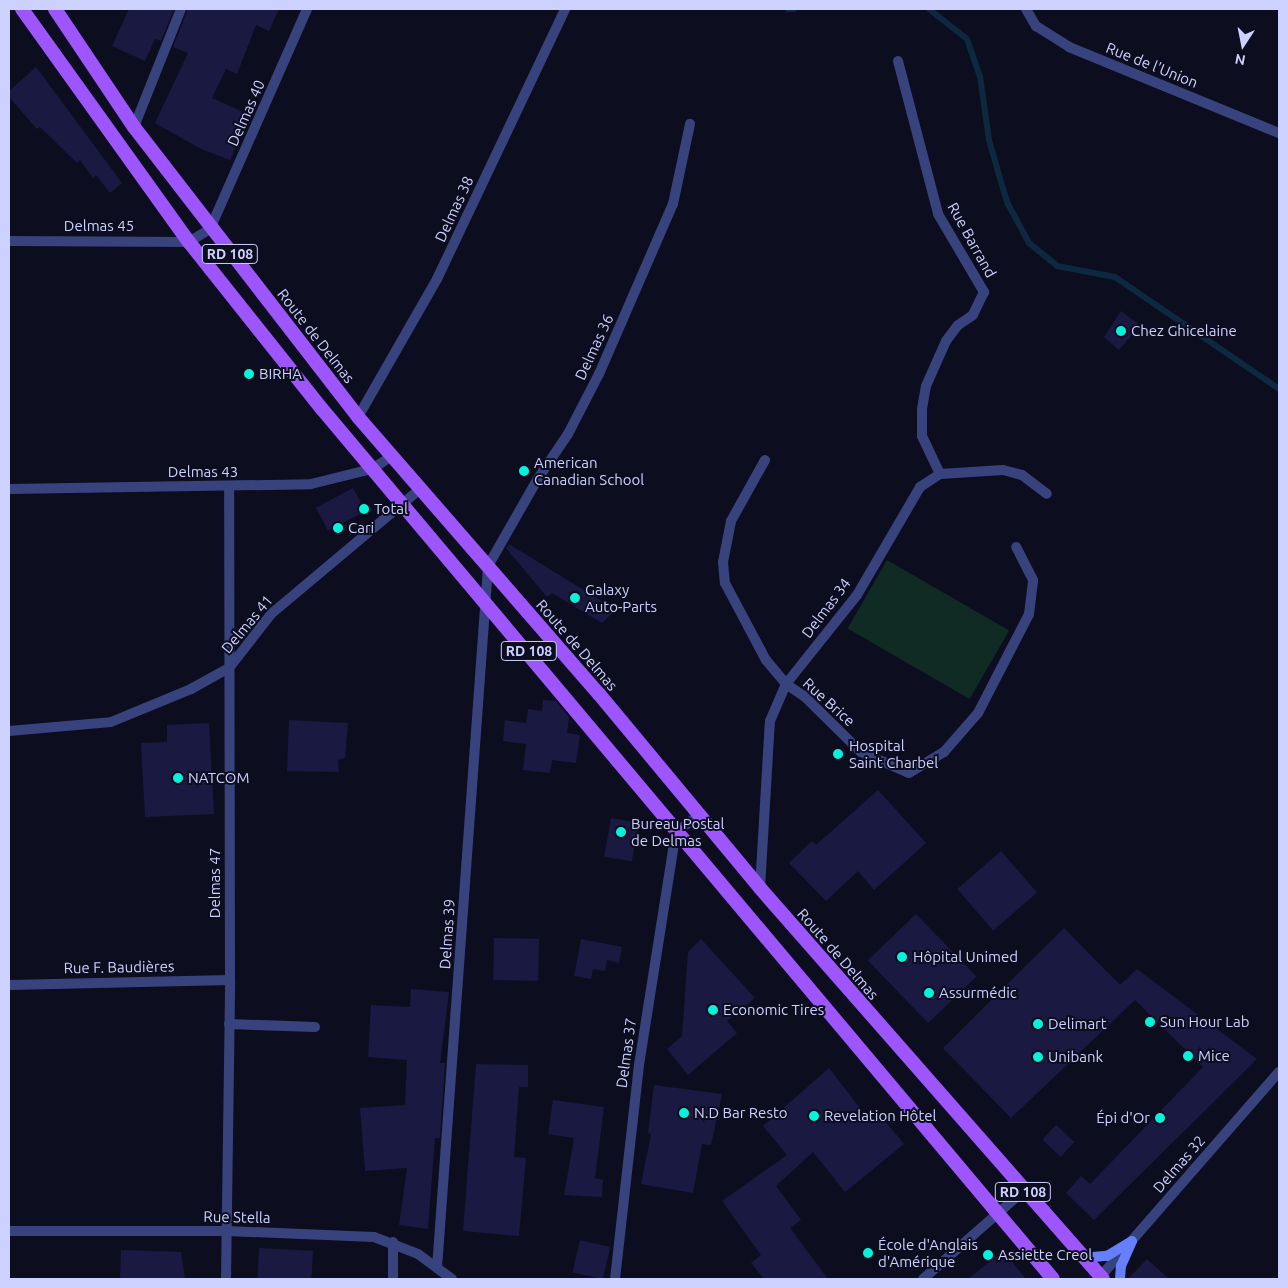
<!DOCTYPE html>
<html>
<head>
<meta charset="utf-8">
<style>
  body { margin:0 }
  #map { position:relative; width:1288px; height:1288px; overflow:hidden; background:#0d0d20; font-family:Ubuntu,sans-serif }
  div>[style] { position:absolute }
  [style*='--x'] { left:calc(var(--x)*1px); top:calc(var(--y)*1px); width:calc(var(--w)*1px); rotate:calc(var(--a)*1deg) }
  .green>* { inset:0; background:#102a24; transform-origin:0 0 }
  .stream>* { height:6px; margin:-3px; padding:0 3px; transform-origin:3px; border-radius:3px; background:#0c2940 }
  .building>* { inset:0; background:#1a1941; transform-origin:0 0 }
  .minor>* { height:10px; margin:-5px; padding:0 5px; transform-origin:5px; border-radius:5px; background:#38437e }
  .tertiary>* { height:10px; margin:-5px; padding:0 5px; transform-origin:5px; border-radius:5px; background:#38437e }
  .secondary>* { height:10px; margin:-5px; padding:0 5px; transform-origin:5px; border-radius:5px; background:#657ffd }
  .primary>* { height:14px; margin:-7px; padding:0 7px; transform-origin:7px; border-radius:7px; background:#9d55fd }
  .dots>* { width:14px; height:14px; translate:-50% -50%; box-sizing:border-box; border:2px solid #0d0d20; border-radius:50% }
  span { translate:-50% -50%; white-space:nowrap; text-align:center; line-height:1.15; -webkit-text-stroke:4px #0d0d20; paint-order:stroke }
  .shield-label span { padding:1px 4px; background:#0d0d20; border:1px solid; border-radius:4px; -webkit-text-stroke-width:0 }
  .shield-label { font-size:14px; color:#cdd1fe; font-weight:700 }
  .street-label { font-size:15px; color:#cdd1fe }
  .poi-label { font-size:15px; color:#cdd1fe }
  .left { translate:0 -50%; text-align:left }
  .right { translate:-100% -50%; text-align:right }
  .frame { position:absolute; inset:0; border:10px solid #cdd1fe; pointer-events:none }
  .north { position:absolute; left:1218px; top:20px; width:50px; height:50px; -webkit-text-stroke:4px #0d0d20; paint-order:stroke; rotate:191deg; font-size:14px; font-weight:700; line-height:20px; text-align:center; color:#cdd1fe }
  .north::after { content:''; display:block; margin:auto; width:18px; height:22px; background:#cdd1fe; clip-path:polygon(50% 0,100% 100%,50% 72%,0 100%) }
</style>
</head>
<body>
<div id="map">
  <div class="green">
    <i style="left:887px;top:560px;width:141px;height:79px;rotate:30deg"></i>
  </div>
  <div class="stream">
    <i style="--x:788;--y:9;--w:6;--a:0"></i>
    <i style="--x:929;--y:9;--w:48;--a:38.3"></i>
    <i style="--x:967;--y:39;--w:39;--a:71"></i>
    <i style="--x:980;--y:76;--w:65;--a:82"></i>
    <i style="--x:989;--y:140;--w:33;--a:74"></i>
    <i style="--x:998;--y:172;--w:34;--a:73"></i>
    <i style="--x:1008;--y:204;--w:44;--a:61.7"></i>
    <i style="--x:1029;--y:243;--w:36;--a:39"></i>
    <i style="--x:1057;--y:266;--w:59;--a:10.7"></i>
    <i style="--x:1115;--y:277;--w:199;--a:34.3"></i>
  </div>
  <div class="building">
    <i style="clip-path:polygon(129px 9px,174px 9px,161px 41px,155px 39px,145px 61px,112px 46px)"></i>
    <i style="clip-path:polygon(188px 9px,279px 9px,269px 31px,256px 25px,237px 74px,226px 69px,212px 98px,250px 115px,230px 160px,201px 149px,155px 123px,188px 53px,173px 47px)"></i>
    <i style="clip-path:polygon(36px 67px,122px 183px,110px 193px,96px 175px,93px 178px,80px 160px,77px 163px,40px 127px,37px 129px,9px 97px,9px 91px)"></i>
    <i style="clip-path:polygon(1121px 311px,1140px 325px,1119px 350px,1104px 337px)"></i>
    <i style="left:353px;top:488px;width:26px;height:42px;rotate:62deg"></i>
    <i style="clip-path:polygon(509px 544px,616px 610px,602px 623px,552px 593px,547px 597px,506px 548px)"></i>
    <i style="clip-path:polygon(543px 700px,556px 701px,569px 717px,567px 733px,580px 735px,576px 763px,552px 760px,550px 773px,523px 770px,526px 744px,503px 741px,505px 720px,526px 723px,528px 709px,542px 711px)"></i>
    <i style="clip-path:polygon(289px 720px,348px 723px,345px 758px,338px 760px,339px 772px,287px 771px)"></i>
    <i style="clip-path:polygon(209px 723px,214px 814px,145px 817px,141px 743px,167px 742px,167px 725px)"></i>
    <i style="clip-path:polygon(878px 790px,926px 843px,874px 890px,858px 871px,826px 901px,789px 863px,812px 841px,816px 845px)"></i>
    <i style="left:611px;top:818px;width:28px;height:39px;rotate:10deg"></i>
    <i style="left:1001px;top:851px;width:55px;height:58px;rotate:49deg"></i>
    <i style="left:916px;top:914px;width:87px;height:67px;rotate:46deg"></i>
    <i style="clip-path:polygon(1064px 928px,1120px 985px,1137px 969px,1257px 1059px,1094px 1220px,1066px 1193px,1081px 1176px,1090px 1184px,1203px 1067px,1135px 1000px,1011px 1118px,943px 1048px)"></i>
    <i style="left:494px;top:938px;width:45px;height:42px;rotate:1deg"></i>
    <i style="clip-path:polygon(581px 939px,622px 947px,619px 963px,607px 960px,605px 971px,593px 969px,591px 979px,574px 976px)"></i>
    <i style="clip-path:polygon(701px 939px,755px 998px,727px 1021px,737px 1033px,688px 1075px,667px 1049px,682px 1036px,688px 952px)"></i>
    <i style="clip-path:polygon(411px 989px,449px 992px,440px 1063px,445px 1063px,440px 1138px,435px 1138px,428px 1229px,399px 1225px,407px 1168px,365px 1171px,360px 1108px,405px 1105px,407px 1060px,368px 1057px,371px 1005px,410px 1007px)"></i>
    <i style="clip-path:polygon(476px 1064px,528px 1065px,528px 1087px,519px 1087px,514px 1157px,526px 1158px,519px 1236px,463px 1231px)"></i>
    <i style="clip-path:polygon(829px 1068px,866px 1116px,875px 1109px,904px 1144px,845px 1192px,813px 1152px,776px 1186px,801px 1220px,790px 1228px,828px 1279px,764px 1279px,751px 1263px,761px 1255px,722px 1201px,787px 1155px,763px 1126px)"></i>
    <i style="clip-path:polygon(654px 1085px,722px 1094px,711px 1145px,702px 1144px,693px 1193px,641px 1184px,651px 1134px,648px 1133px)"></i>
    <i style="clip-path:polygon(553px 1100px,604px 1107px,595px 1178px,603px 1180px,602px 1197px,564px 1195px,574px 1138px,548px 1134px)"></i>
    <i style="left:1056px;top:1125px;width:25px;height:20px;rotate:43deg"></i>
    <i style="left:580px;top:1240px;width:31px;height:33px;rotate:13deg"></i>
    <i style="left:259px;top:1248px;width:54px;height:31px;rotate:3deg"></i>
    <i style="clip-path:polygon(121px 1250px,181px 1252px,185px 1279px,120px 1279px)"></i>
    <i style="clip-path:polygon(1003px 1251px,1026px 1279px,968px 1279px)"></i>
    <i style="clip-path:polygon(1147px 1259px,1169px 1279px,1128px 1279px)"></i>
  </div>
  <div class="minor">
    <i style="--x:1026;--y:9;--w:20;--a:60"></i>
    <i style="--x:1036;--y:26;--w:39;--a:32"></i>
    <i style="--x:1069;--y:47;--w:227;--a:22.3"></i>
    <i style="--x:898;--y:61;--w:158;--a:75.3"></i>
    <i style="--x:938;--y:214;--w:91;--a:59.5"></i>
    <i style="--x:984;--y:292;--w:25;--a:116"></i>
    <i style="--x:973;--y:315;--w:18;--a:146"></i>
    <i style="--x:958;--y:325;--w:20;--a:127"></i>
    <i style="--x:946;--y:341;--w:49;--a:114"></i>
    <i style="--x:926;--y:386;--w:23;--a:100"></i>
    <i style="--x:922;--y:409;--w:27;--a:90"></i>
    <i style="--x:922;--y:436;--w:42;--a:64.7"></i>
    <i style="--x:134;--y:127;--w:127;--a:-68.3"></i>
    <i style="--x:9;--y:241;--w:180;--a:0.3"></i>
    <i style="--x:189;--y:242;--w:25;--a:-32"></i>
    <i style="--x:210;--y:229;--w:240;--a:-66.2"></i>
    <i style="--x:358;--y:417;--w:159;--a:-60.2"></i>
    <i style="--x:437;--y:279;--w:299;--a:-64.6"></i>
    <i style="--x:765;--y:460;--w:70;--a:119.1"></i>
    <i style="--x:731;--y:521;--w:42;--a:101"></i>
    <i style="--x:723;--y:562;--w:21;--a:85"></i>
    <i style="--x:725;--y:583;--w:87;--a:62"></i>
    <i style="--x:766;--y:660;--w:31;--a:50"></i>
    <i style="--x:786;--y:684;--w:22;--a:34"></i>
    <i style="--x:804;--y:696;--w:80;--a:44.5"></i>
    <i style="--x:861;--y:752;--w:52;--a:23.6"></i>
    <i style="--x:909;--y:773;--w:41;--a:-31"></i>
    <i style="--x:944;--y:752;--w:52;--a:-48.9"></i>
    <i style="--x:978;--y:713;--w:111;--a:-62.7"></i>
    <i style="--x:1029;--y:614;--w:34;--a:-83"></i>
    <i style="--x:1033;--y:580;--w:37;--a:-117"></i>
    <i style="--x:9;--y:489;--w:302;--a:-0.9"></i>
    <i style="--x:311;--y:484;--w:63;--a:-13.8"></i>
    <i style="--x:372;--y:469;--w:24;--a:-33"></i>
    <i style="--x:9;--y:731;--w:102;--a:-5"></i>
    <i style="--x:111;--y:722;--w:87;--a:-22.4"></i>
    <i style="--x:191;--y:689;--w:43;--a:-28.9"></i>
    <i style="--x:229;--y:668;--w:68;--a:-52.1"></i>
    <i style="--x:271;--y:614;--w:194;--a:-40"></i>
    <i style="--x:760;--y:888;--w:167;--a:-86.6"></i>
    <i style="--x:770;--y:721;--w:40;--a:-66.6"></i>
    <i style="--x:786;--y:684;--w:114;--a:-51.4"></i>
    <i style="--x:857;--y:595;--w:125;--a:-59.7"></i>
    <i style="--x:920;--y:487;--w:24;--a:-33"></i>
    <i style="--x:940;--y:474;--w:63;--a:-3.6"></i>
    <i style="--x:1003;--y:470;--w:20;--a:15"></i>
    <i style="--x:1022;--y:475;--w:31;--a:37"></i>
    <i style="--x:9;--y:985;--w:221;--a:-1.3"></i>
    <i style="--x:229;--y:1024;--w:86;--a:2"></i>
    <i style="--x:9;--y:1231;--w:218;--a:0"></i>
    <i style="--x:227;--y:1231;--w:147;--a:2.3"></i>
    <i style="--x:374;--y:1237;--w:47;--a:21.1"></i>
    <i style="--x:418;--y:1254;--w:42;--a:36.3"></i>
    <i style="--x:437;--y:1268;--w:704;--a:-85.84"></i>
    <i style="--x:488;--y:566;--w:99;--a:-60.3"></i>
    <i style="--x:537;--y:480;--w:55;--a:-56"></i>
    <i style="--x:568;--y:434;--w:68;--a:-62.7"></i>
    <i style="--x:599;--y:374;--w:185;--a:-66.5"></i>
    <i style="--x:673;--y:204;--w:82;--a:-78"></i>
    <i style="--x:226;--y:1279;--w:299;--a:-89.2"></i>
    <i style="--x:230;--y:980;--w:494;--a:-90.1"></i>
    <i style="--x:393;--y:1279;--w:37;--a:-90"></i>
    <i style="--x:615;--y:1279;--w:215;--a:-83.6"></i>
    <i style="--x:639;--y:1065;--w:236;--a:-81"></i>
    <i style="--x:676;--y:832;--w:29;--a:-36"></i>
    <i style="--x:923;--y:1279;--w:133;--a:-41.3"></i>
  </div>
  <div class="tertiary">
    <i style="--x:1100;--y:1277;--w:272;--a:-48.9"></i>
  </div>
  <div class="secondary">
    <i style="--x:1082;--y:1258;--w:25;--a:-5"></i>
    <i style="--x:1107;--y:1256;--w:29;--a:-31"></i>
    <i style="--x:1120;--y:1279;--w:13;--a:-86"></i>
    <i style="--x:1121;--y:1266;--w:27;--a:-66"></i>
  </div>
  <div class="primary">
    <i style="--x:22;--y:9;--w:287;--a:54.4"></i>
    <i style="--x:189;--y:242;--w:213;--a:51.5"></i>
    <i style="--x:322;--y:409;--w:1136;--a:49.96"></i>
    <i style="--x:55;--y:9;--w:142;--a:56.2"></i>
    <i style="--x:134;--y:127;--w:366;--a:52.3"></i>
    <i style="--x:358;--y:417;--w:367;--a:49"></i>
    <i style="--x:599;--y:694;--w:252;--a:50.3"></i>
    <i style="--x:760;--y:888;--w:520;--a:48.74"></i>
  </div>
  <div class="dots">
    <i style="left:1121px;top:331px;background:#03f4dd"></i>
    <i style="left:249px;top:374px;background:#03f4dd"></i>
    <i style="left:524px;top:471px;background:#03f4dd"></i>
    <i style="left:364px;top:509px;background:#03f4dd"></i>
    <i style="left:338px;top:528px;background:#03f4dd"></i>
    <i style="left:575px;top:598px;background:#03f4dd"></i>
    <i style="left:838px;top:754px;background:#03f4dd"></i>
    <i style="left:178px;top:778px;background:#03f4dd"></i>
    <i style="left:621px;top:832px;background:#03f4dd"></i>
    <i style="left:902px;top:957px;background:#03f4dd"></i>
    <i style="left:929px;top:993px;background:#03f4dd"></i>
    <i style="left:713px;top:1010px;background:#03f4dd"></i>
    <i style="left:1150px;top:1022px;background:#03f4dd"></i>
    <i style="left:1038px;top:1024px;background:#03f4dd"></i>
    <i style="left:1188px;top:1056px;background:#03f4dd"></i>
    <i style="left:1038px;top:1057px;background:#03f4dd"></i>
    <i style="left:684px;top:1113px;background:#03f4dd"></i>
    <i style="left:814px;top:1116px;background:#03f4dd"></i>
    <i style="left:1160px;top:1118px;background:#03f4dd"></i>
    <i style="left:868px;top:1253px;background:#03f4dd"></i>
    <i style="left:988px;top:1255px;background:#03f4dd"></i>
  </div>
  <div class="shield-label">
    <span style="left:230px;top:254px">RD 108</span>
    <span style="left:529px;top:651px">RD 108</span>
    <span style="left:1023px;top:1192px">RD 108</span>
  </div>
  <div class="street-label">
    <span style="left:1152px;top:65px;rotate:22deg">Rue de l'Union</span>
    <span style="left:246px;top:113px;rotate:-66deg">Delmas 40</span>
    <span style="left:454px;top:209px;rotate:-65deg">Delmas 38</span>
    <span style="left:99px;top:226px">Delmas 45</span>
    <span style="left:972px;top:240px;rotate:61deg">Rue Barrand</span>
    <span style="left:316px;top:336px;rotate:52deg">Route de Delmas</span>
    <span style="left:594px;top:347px;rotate:-65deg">Delmas 36</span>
    <span style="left:203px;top:472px">Delmas 43</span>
    <span style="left:826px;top:608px;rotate:-53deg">Delmas 34</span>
    <span style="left:247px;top:624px;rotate:-50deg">Delmas 41</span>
    <span style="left:577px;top:645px;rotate:49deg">Route de Delmas</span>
    <span style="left:829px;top:702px;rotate:42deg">Rue Brice</span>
    <span style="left:215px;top:883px;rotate:-90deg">Delmas 47</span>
    <span style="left:447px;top:934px;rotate:-86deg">Delmas 39</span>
    <span style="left:838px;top:954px;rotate:49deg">Route de Delmas</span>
    <span style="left:119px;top:967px;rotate:-1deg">Rue F. Baudières</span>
    <span style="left:626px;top:1053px;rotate:-82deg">Delmas 37</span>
    <span style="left:1179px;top:1164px;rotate:-49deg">Delmas 32</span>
    <span style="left:237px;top:1217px;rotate:1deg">Rue Stella</span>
  </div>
  <div class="poi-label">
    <span class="left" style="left:1131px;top:331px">Chez Ghicelaine</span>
    <span class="left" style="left:259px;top:374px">BIRHA</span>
    <span class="left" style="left:534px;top:471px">American<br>Canadian School</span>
    <span class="left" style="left:374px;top:509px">Total</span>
    <span class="left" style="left:348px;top:528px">Cari</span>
    <span class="left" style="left:585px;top:598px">Galaxy<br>Auto-Parts</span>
    <span class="left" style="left:849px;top:754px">Hospital<br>Saint Charbel</span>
    <span class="left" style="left:188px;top:778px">NATCOM</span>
    <span class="left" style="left:631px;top:832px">Bureau Postal<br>de Delmas</span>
    <span class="left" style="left:913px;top:957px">Hôpital Unimed</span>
    <span class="left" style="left:939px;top:993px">Assurmédic</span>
    <span class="left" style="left:723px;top:1010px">Economic Tires</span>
    <span class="left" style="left:1160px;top:1022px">Sun Hour Lab</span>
    <span class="left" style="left:1048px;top:1024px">Delimart</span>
    <span class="left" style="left:1198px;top:1056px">Mice</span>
    <span class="left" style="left:1048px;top:1057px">Unibank</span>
    <span class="left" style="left:694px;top:1113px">N.D Bar Resto</span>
    <span class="left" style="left:824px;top:1116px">Revelation Hôtel</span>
    <span class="right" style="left:1150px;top:1118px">Épi d'Or</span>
    <span class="left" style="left:878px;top:1253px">École d'Anglais<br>d'Amérique</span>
    <span class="left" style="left:998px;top:1255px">Assiette Creol</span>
  </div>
  <div class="frame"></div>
  <div class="north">N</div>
</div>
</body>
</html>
